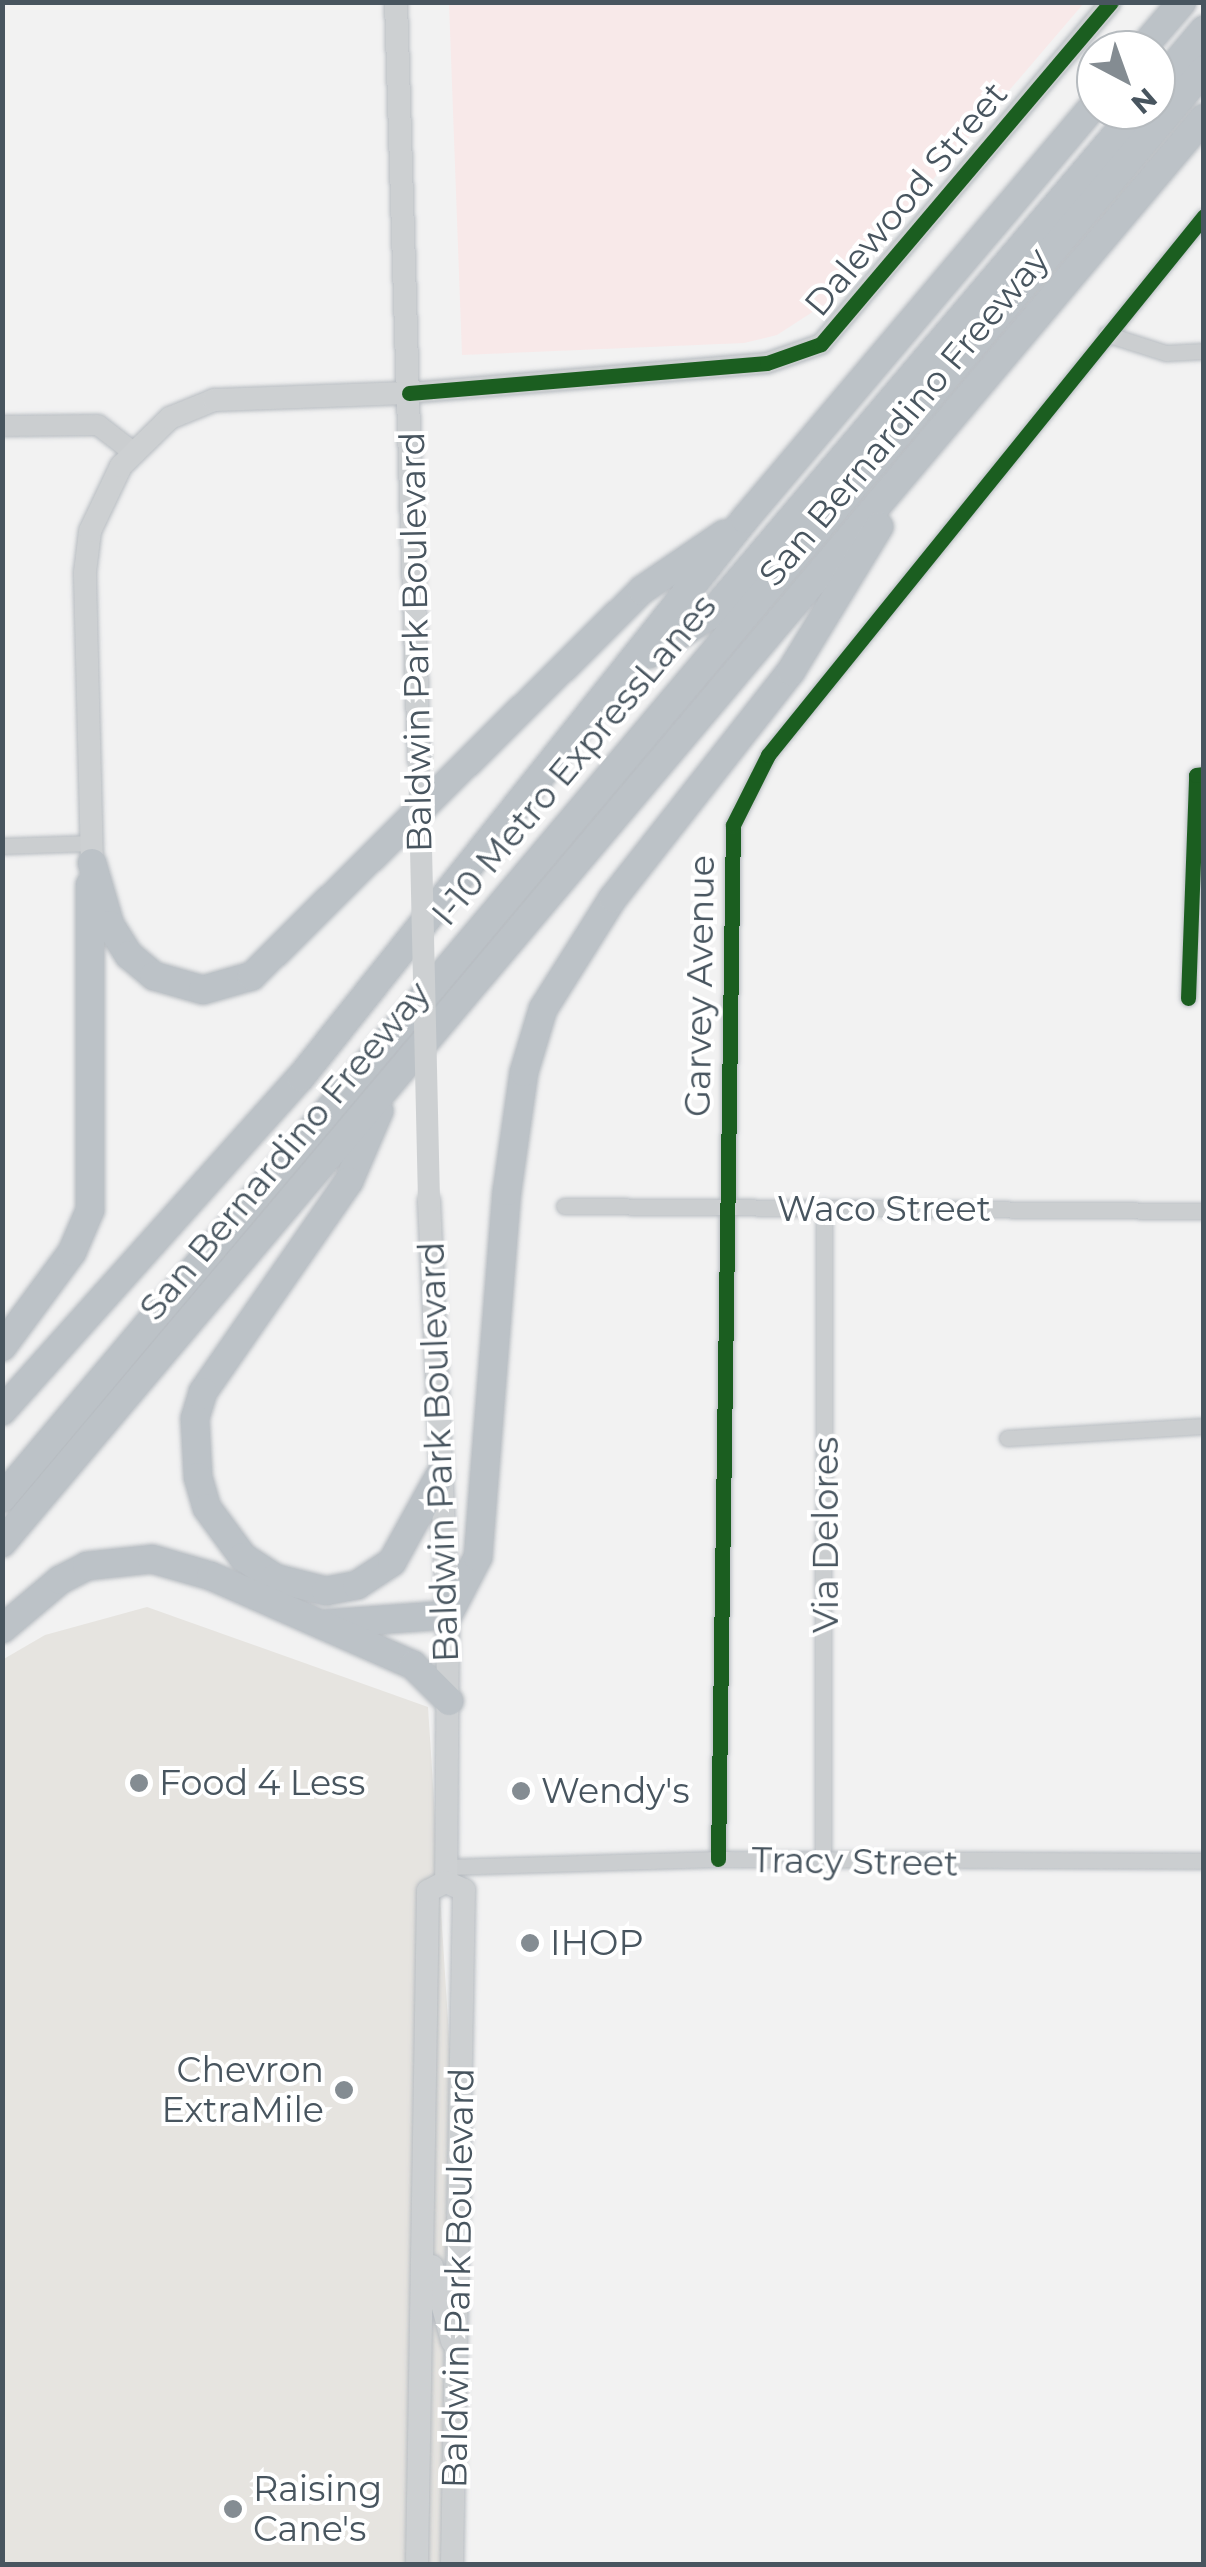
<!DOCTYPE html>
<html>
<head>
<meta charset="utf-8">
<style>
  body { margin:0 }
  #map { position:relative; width:1206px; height:2567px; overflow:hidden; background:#f2f2f2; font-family:Montserrat,sans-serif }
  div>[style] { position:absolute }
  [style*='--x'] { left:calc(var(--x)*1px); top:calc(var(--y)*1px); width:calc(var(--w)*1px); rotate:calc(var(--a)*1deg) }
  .commercial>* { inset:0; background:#e6e4e0 }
  .medical>* { inset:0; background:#f8e9e9 }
  .roads { filter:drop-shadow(0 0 2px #b7bcc1) drop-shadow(0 0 2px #b7bcc1) }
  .minor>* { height:15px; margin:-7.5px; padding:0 7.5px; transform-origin:7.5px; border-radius:7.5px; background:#cbced0 }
  .tertiary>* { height:20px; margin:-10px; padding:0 10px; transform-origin:10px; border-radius:10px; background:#cbced0 }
  .secondary>* { height:22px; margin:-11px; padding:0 11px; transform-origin:11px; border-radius:11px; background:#cdd0d2 }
  .motorway>* { height:28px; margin:-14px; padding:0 14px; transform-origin:14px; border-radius:14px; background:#bcc2c7 }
  .secondary-bridge>* { height:22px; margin:-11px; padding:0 11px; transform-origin:11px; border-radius:11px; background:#cdd0d2 }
  .cycleway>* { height:15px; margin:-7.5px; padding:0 7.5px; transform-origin:7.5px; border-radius:7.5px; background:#1b5e20 }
  .dots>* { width:28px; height:28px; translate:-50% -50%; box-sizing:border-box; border:5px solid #fff; border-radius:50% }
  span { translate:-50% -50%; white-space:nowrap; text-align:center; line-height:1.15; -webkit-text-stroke:8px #fff; paint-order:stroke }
  .street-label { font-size:35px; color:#48555f }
  .poi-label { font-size:35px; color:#48555f }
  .left { translate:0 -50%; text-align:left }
  .right { translate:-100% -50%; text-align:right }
  .frame { position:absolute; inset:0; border:5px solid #48555f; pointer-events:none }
  .north { position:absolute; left:1076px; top:30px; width:100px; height:100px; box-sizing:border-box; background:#fff; border:2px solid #b6bbbf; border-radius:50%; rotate:139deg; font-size:28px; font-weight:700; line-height:40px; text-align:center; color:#48555f }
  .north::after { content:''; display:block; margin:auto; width:35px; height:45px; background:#848c92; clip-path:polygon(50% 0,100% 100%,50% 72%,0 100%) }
</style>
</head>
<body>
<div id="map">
  <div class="commercial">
    <i style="clip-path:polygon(147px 1607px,428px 1707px,460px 2209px,453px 2564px,3px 2564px,2px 1660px,45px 1635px)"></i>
  </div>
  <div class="medical">
    <i style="clip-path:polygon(449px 3px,449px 2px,1084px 3px,828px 302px,777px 335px,744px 343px,462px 355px)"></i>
  </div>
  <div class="roads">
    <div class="minor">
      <i style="--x:1106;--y:334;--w:63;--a:17.6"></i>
      <i style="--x:1166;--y:353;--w:38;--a:-3"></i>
      <i style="--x:2;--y:846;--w:90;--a:-1.9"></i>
      <i style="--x:1188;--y:998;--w:223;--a:-87.9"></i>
      <i style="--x:1196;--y:775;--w:8;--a:-7"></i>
      <i style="--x:564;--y:1206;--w:640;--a:0.45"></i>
      <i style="--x:1007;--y:1438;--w:197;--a:-3.5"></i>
      <i style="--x:718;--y:1859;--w:1034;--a:-89.17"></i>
      <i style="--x:733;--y:825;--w:78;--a:-63.4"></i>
      <i style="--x:768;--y:755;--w:693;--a:-51.03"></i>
      <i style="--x:823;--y:1864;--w:657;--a:-89.91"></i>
      <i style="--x:446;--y:1867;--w:272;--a:-1.7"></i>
      <i style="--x:718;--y:1859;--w:486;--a:0.2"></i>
    </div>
    <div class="tertiary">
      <i style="--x:409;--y:393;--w:359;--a:-4.8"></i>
      <i style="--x:767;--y:363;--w:57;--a:-19.4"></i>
      <i style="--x:821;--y:344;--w:448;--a:-49.7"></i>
      <i style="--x:2;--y:426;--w:96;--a:-0.6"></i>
      <i style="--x:98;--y:425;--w:44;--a:37.6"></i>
    </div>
    <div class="secondary">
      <i style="--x:396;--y:2;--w:758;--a:88.26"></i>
      <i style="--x:92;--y:863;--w:291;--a:-91.4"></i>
      <i style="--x:85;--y:572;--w:41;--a:-83"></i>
      <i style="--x:90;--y:531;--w:72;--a:-64.5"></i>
      <i style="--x:121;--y:466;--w:69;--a:-44.4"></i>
      <i style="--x:170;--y:418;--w:48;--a:-22.2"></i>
      <i style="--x:214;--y:400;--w:195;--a:-2.1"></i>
      <i style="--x:429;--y:1201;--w:414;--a:87.4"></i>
      <i style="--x:448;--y:1615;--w:267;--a:90.4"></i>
      <i style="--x:446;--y:1882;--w:20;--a:24"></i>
      <i style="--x:464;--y:1890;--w:674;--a:91.02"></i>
      <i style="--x:432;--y:2266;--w:78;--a:75.1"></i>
      <i style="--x:417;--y:2564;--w:673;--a:-89.06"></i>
      <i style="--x:428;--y:1891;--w:20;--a:-27"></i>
    </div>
    <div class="motorway">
      <i style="--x:1141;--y:50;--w:63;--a:-49.5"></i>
      <i style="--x:1156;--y:87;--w:75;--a:-49.9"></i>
      <i style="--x:649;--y:654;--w:72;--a:-32.6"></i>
      <i style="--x:710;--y:615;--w:661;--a:-49.78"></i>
      <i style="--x:92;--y:863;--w:65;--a:73.8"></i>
      <i style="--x:110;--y:925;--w:36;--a:58"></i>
      <i style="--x:129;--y:955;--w:33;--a:40"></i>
      <i style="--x:154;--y:976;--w:51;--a:15.9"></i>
      <i style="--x:203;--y:990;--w:51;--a:-15.9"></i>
      <i style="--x:252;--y:976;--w:549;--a:-44.7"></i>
      <i style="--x:642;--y:590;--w:99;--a:-34.3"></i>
      <i style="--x:379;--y:1111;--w:76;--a:113.2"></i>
      <i style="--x:349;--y:1181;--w:257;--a:124.7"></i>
      <i style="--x:203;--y:1392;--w:28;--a:107"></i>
      <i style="--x:195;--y:1419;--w:58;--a:87"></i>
      <i style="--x:198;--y:1477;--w:32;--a:74"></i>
      <i style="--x:207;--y:1508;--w:61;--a:53.7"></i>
      <i style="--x:243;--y:1557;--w:38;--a:33"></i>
      <i style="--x:275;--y:1578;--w:53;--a:14.3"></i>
      <i style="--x:326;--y:1591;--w:32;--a:-11"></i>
      <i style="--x:357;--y:1585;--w:42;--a:-33.3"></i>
      <i style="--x:392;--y:1562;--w:99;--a:-61.1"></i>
      <i style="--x:2;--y:1347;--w:118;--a:-53.6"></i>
      <i style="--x:72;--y:1252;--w:46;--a:-66.8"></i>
      <i style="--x:90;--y:1210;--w:325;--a:-90"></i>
      <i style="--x:2;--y:1411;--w:448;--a:-48.2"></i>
      <i style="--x:301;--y:1077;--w:713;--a:-51.49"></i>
      <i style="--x:745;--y:519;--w:544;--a:-49.84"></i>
      <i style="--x:2;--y:1498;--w:1867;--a:-49.91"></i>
      <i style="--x:2;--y:1543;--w:1864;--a:-49.85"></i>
      <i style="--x:323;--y:1624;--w:125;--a:-4.1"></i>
      <i style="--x:448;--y:1615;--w:65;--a:-62.7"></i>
      <i style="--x:478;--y:1557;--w:367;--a:-85.5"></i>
      <i style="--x:507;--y:1191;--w:120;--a:-81.9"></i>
      <i style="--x:524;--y:1072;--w:66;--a:-73.2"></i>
      <i style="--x:543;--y:1009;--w:131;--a:-57.8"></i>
      <i style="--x:613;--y:898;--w:288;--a:-51.9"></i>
      <i style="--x:791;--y:671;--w:169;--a:-58.6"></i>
      <i style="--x:2;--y:1629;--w:76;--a:-40.2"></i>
      <i style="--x:60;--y:1580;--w:30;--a:-27"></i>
      <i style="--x:87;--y:1566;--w:65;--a:-6.1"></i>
      <i style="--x:152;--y:1559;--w:61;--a:16.1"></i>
      <i style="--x:211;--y:1576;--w:221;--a:23.8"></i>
      <i style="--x:413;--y:1665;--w:51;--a:45"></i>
    </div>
  </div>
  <div class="secondary-bridge">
    <i style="--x:419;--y:760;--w:441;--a:88.7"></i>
  </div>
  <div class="cycleway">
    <i style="--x:409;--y:393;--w:359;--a:-4.8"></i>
    <i style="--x:767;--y:363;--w:57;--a:-19.4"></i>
    <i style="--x:821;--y:344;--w:448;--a:-49.7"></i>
    <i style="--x:1188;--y:998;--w:223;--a:-87.9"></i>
    <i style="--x:1196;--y:775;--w:8;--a:-7"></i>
    <i style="--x:718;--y:1859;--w:1034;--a:-89.17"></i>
    <i style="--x:733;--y:825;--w:78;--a:-63.4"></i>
    <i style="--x:768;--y:755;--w:693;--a:-51.03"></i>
  </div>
  <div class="dots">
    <i style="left:139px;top:1783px;background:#848c92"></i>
    <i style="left:521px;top:1791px;background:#848c92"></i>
    <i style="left:530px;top:1943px;background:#848c92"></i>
    <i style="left:344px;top:2090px;background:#848c92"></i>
    <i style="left:233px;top:2509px;background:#848c92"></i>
  </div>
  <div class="street-label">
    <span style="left:906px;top:199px;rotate:-50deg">Dalewood Street</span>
    <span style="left:904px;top:417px;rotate:-50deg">San Bernardino Freeway</span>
    <span style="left:416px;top:642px;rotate:-91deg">Baldwin Park Boulevard</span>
    <span style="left:574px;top:760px;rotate:-50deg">I-10 Metro ExpressLanes</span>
    <span style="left:700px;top:986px;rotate:-89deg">Garvey Avenue</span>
    <span style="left:285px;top:1151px;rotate:-50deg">San Bernardino Freeway</span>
    <span style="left:884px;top:1209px">Waco Street</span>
    <span style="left:439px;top:1452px;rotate:-92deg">Baldwin Park Boulevard</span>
    <span style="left:826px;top:1535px;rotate:-90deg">Via Delores</span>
    <span style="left:855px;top:1862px;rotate:1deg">Tracy Street</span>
    <span style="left:458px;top:2278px;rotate:-89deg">Baldwin Park Boulevard</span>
  </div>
  <div class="poi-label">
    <span class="left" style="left:159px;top:1783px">Food 4 Less</span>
    <span class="left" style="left:541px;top:1791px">Wendy's</span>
    <span class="left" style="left:550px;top:1943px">IHOP</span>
    <span class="right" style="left:324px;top:2090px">Chevron<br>ExtraMile</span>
    <span class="left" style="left:253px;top:2509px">Raising<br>Cane's</span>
  </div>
  <div class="frame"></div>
  <div class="north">N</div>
</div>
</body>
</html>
